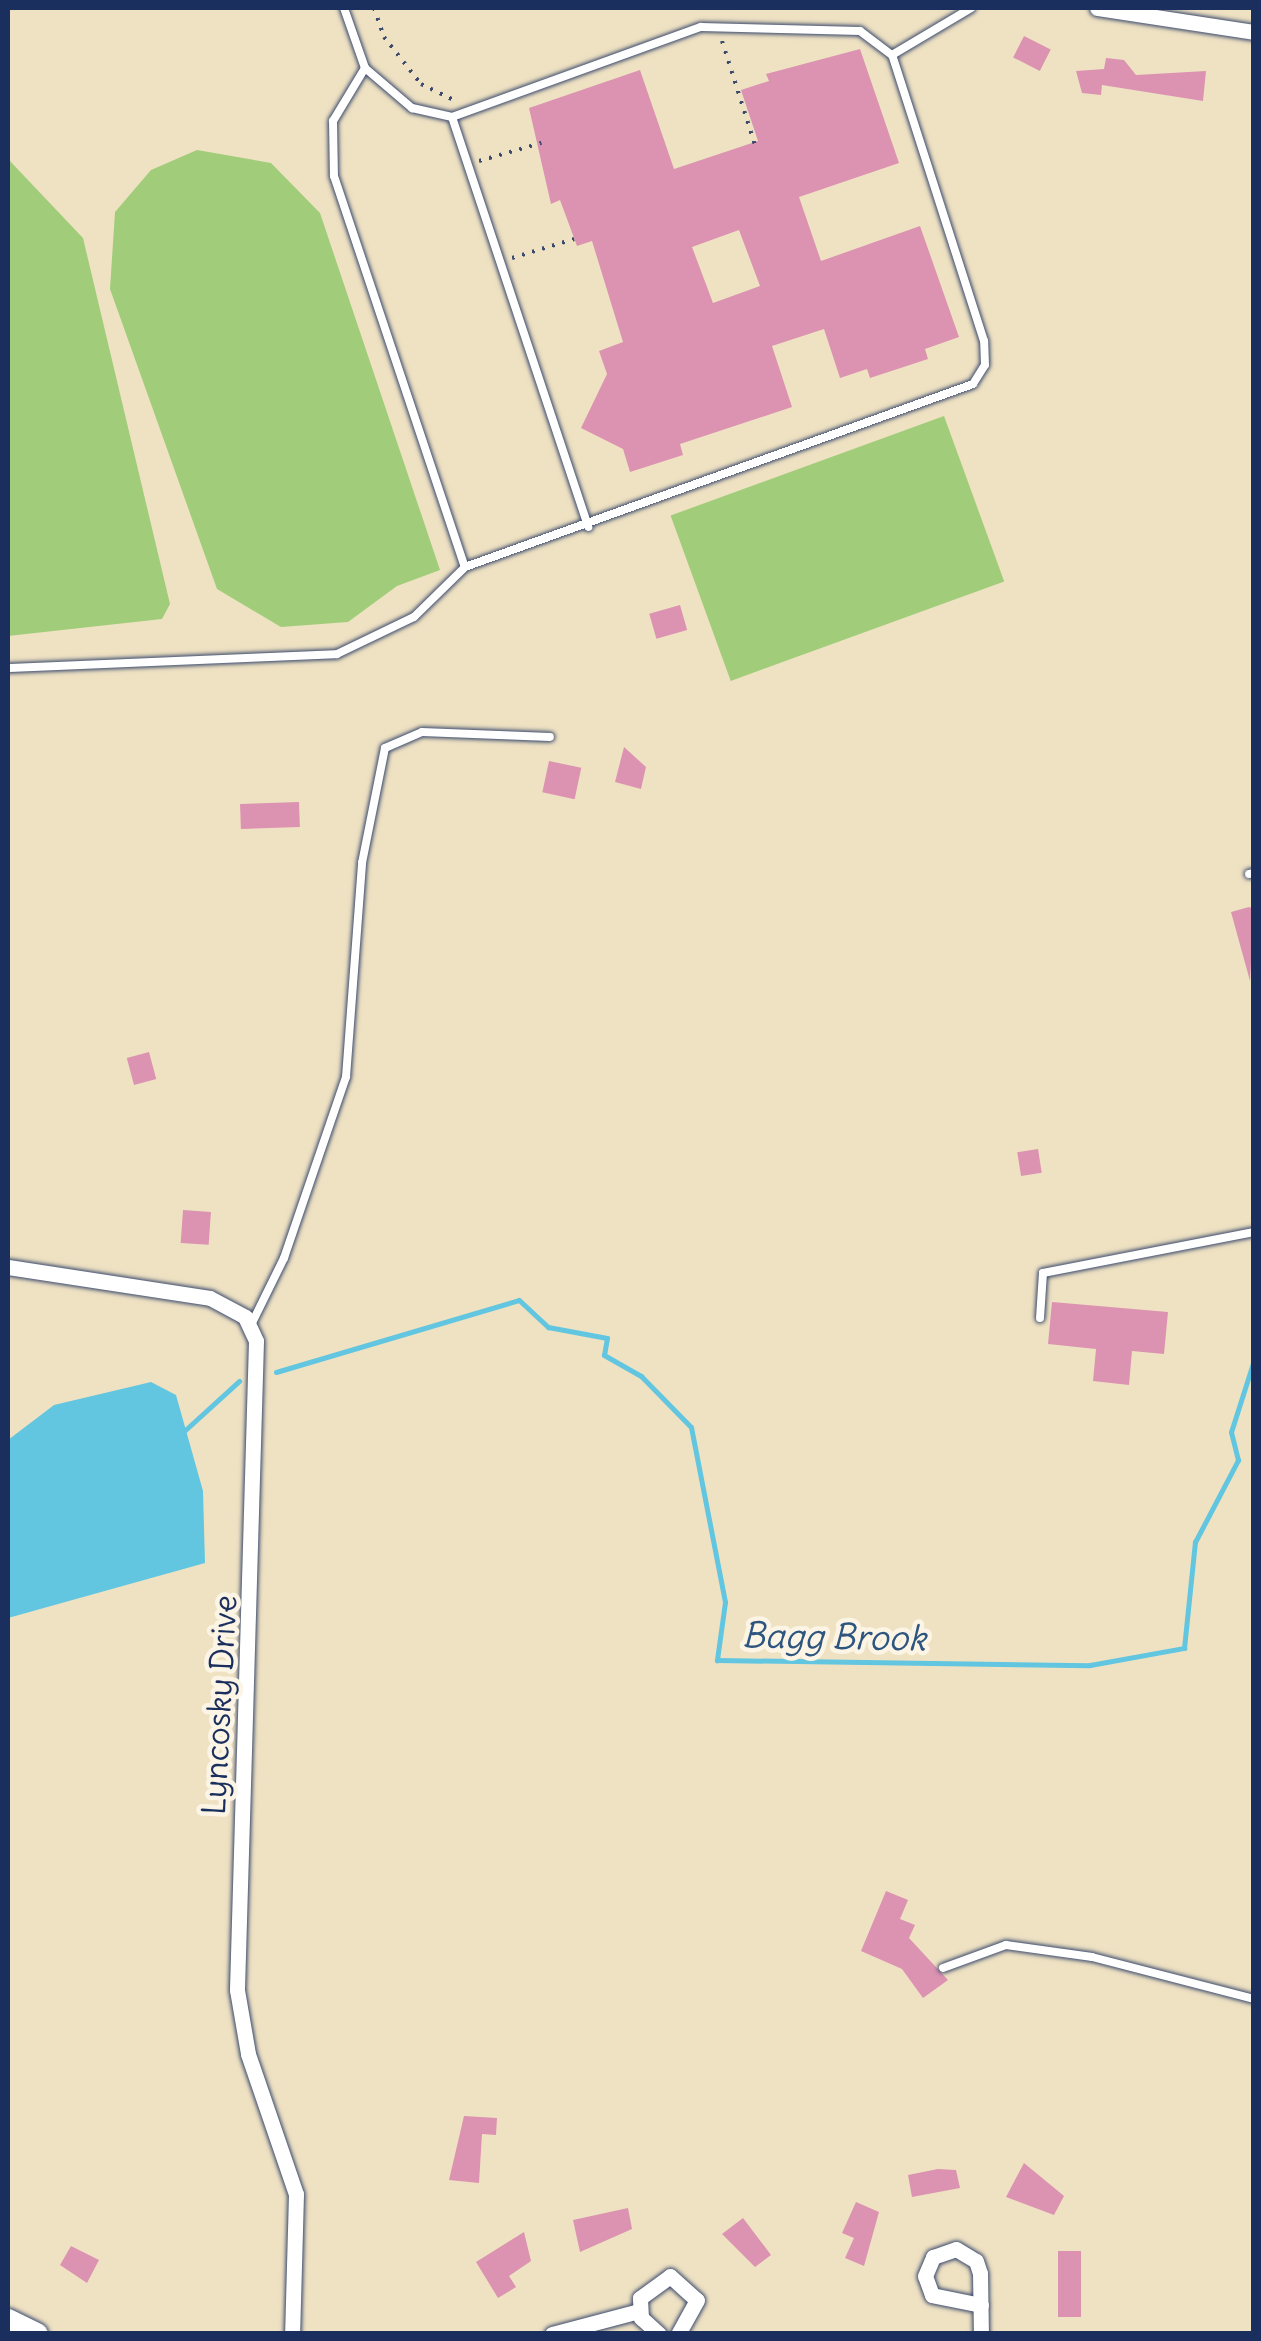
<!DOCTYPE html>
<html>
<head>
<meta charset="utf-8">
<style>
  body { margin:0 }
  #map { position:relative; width:1261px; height:2341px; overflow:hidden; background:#efe2c3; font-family:Delius,sans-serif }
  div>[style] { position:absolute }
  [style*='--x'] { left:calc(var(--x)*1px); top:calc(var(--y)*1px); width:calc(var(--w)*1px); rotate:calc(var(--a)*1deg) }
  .green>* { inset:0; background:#a1cd7a; transform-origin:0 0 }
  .water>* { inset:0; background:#62c6e0 }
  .stream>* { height:5px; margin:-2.5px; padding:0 2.5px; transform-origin:2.5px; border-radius:2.5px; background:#62c6e0 }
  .building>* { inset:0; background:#db93b1; transform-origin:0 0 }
  .path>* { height:4px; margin-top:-2px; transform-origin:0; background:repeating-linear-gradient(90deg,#3b4a6d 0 2.5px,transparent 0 10.5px) }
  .roads { filter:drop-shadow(0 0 2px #3b4a6d) drop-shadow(0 0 2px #3b4a6d) }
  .lane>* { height:8px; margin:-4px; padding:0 4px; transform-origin:4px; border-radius:4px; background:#fff }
  .street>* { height:15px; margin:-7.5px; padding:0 7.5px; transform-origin:7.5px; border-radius:7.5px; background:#fff }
  .secondary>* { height:22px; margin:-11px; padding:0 11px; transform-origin:11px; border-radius:11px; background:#fff }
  span { translate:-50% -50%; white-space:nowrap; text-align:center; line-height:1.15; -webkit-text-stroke:9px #fcf5e5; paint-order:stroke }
  .street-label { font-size:32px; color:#1b2f5e }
  .water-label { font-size:35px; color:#2d557e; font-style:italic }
  .frame { position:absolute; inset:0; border:10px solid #1b2f5e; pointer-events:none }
</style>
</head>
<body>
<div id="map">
  <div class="green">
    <i style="clip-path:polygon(197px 150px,271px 163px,320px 213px,440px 570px,397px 586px,348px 622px,281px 627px,217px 589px,110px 289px,115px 212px,151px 170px)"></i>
    <i style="clip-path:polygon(8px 159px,83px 238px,170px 604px,162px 619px,8px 636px)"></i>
    <i style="left:944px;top:416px;width:176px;height:291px;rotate:70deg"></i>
  </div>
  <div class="water">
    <i style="clip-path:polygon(151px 1382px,176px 1395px,203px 1491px,205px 1563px,8px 1618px,8px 1440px,54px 1405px)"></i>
  </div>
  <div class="stream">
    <i style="--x:276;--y:1372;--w:253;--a:-16.5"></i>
    <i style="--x:519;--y:1300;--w:40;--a:43"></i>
    <i style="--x:548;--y:1327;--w:60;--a:10.6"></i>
    <i style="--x:607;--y:1338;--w:17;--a:100"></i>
    <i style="--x:604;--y:1355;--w:43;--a:29.6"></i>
    <i style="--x:641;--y:1376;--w:71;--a:45.6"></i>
    <i style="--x:691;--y:1427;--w:178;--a:79"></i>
    <i style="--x:725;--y:1602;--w:59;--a:97.9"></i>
    <i style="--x:717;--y:1660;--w:373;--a:0.8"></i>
    <i style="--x:1090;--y:1665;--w:96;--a:-10.3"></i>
    <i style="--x:1184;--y:1648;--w:107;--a:-84.1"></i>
    <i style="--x:1195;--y:1542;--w:93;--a:-62.3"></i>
    <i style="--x:1238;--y:1460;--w:29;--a:-104"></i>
    <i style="--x:1231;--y:1432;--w:76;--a:-72.3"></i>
    <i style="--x:183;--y:1432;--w:76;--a:-42.3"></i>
  </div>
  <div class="building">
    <i style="left:1024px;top:36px;width:30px;height:24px;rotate:27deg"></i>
    <i style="clip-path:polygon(evenodd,860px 49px,899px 163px,799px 197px,821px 261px,920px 226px,959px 337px,925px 349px,928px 359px,870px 378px,867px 369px,840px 378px,824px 329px,772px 346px,792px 407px,680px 444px,683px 455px,630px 472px,623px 449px,581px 428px,607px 374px,599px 351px,623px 342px,592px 241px,577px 246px,560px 200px,551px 204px,529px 108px,640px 70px,674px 169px,758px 141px,741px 90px,769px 81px,766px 74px,860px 49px,739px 230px,760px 286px,713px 303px,692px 247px,739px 230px)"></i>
    <i style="clip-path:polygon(1106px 58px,1124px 60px,1136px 75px,1206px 71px,1203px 101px,1102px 85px,1101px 95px,1082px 93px,1076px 71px,1104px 69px)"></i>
    <i style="left:680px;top:605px;width:26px;height:32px;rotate:74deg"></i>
    <i style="clip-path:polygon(624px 747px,646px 767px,641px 789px,615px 782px)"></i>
    <i style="left:549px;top:761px;width:33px;height:32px;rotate:12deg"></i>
    <i style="left:299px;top:802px;width:25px;height:59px;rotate:88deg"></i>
    <i style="clip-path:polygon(1249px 907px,1254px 909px,1250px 981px,1231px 912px)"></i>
    <i style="left:149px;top:1052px;width:28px;height:23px;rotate:75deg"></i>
    <i style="left:1038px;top:1149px;width:24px;height:21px;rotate:81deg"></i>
    <i style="left:183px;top:1210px;width:28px;height:33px;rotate:4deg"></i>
    <i style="clip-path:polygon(1052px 1302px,1168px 1312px,1164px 1354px,1132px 1351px,1129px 1385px,1093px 1381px,1096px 1349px,1048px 1344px)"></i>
    <i style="clip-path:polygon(886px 1891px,908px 1900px,900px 1919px,915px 1925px,909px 1938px,948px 1980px,923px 1998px,902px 1969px,861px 1951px)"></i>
    <i style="clip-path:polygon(464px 2116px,497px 2118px,496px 2135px,482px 2134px,479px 2183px,449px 2180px)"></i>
    <i style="clip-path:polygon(1024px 2163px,1064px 2196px,1054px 2215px,1006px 2197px)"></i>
    <i style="clip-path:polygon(938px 2169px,956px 2170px,960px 2188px,912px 2197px,908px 2175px)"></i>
    <i style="clip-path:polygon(856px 2202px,879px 2212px,864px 2266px,845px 2258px,854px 2238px,842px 2233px)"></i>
    <i style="clip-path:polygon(628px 2208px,632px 2229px,580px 2252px,573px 2220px)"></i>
    <i style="clip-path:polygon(743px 2218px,771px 2255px,755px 2267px,722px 2234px)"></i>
    <i style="clip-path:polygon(524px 2232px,531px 2261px,509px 2276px,516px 2287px,498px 2298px,476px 2262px)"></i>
    <i style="clip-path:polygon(71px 2246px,99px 2260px,87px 2283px,60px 2265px)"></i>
    <i style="left:1058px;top:2251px;width:23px;height:66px"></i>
  </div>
  <div class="path">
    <i style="--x:374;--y:8;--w:31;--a:71"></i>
    <i style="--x:384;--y:37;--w:60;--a:51.8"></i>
    <i style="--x:421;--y:84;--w:39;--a:26"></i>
    <i style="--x:722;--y:41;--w:109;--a:72.4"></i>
    <i style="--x:479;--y:161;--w:65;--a:-16.2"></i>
    <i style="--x:512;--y:258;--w:65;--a:-17"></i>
  </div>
  <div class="roads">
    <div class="lane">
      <i style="--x:344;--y:8;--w:64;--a:70.7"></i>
      <i style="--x:365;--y:68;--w:62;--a:40.4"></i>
      <i style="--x:412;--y:108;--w:41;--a:12.7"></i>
      <i style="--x:452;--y:117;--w:265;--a:-19.9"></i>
      <i style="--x:701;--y:27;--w:159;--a:1.4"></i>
      <i style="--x:860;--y:31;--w:40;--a:37"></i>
      <i style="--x:892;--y:55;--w:92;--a:-30.7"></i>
      <i style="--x:365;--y:68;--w:62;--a:121.1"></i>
      <i style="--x:333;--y:121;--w:55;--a:89"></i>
      <i style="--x:334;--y:176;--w:412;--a:71.5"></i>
      <i style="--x:452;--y:117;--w:432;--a:71.6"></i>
      <i style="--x:8;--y:668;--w:329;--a:-2.4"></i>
      <i style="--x:337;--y:654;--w:85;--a:-25.7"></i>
      <i style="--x:414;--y:617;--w:71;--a:-44.4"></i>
      <i style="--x:465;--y:567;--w:540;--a:-19.81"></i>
      <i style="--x:973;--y:384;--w:22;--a:-58"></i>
      <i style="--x:985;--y:365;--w:24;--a:-92"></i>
      <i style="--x:984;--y:341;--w:300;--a:-107.8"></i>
      <i style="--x:1249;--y:874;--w:5;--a:-11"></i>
      <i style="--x:1040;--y:1318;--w:45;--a:-86.2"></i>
      <i style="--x:1043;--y:1273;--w:215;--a:-11"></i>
      <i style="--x:251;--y:1325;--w:75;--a:-63.8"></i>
      <i style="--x:284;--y:1258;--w:191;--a:-71.1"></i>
      <i style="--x:346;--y:1077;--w:215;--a:-85.7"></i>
      <i style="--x:362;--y:863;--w:117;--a:-78.7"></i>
      <i style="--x:385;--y:748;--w:40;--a:-23.4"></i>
      <i style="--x:422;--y:732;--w:128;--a:2.2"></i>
      <i style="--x:943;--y:1968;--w:67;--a:-20.1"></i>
      <i style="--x:1006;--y:1945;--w:87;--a:7.9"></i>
      <i style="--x:1092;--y:1957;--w:167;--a:14.5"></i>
    </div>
    <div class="street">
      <i style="--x:1097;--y:8;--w:159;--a:8.7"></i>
      <i style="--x:8;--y:1267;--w:204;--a:8.7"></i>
      <i style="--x:210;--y:1298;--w:40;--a:28"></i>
      <i style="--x:245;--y:1317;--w:26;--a:65"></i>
      <i style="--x:256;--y:1341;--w:649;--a:91.68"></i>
      <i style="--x:237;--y:1990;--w:65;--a:80.2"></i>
      <i style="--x:248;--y:2054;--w:148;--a:71.1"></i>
      <i style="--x:296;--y:2194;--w:140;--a:91.6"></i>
      <i style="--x:981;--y:2305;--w:50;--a:-168.5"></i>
      <i style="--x:932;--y:2295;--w:20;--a:-110"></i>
      <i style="--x:925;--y:2276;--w:21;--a:-67"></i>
      <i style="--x:933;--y:2257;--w:24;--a:-19"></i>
      <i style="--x:956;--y:2249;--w:23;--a:31"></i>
      <i style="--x:976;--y:2261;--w:13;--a:72"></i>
      <i style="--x:980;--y:2273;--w:61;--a:89.1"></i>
      <i style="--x:552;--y:2334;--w:90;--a:-14.8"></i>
      <i style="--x:659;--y:2334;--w:24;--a:-138"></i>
      <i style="--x:641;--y:2318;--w:20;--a:-93"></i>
      <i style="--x:640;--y:2298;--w:37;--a:-36"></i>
      <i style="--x:670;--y:2276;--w:36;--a:42"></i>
      <i style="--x:697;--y:2300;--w:39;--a:119"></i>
    </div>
    <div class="secondary">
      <i style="--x:8;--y:2320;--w:32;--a:26"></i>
    </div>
  </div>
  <div class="street-label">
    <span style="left:220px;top:1705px;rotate:-87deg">Lyncosky Drive</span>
  </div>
  <div class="water-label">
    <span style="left:834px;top:1636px;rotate:1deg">Bagg Brook</span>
  </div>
  <div class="frame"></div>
</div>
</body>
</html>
